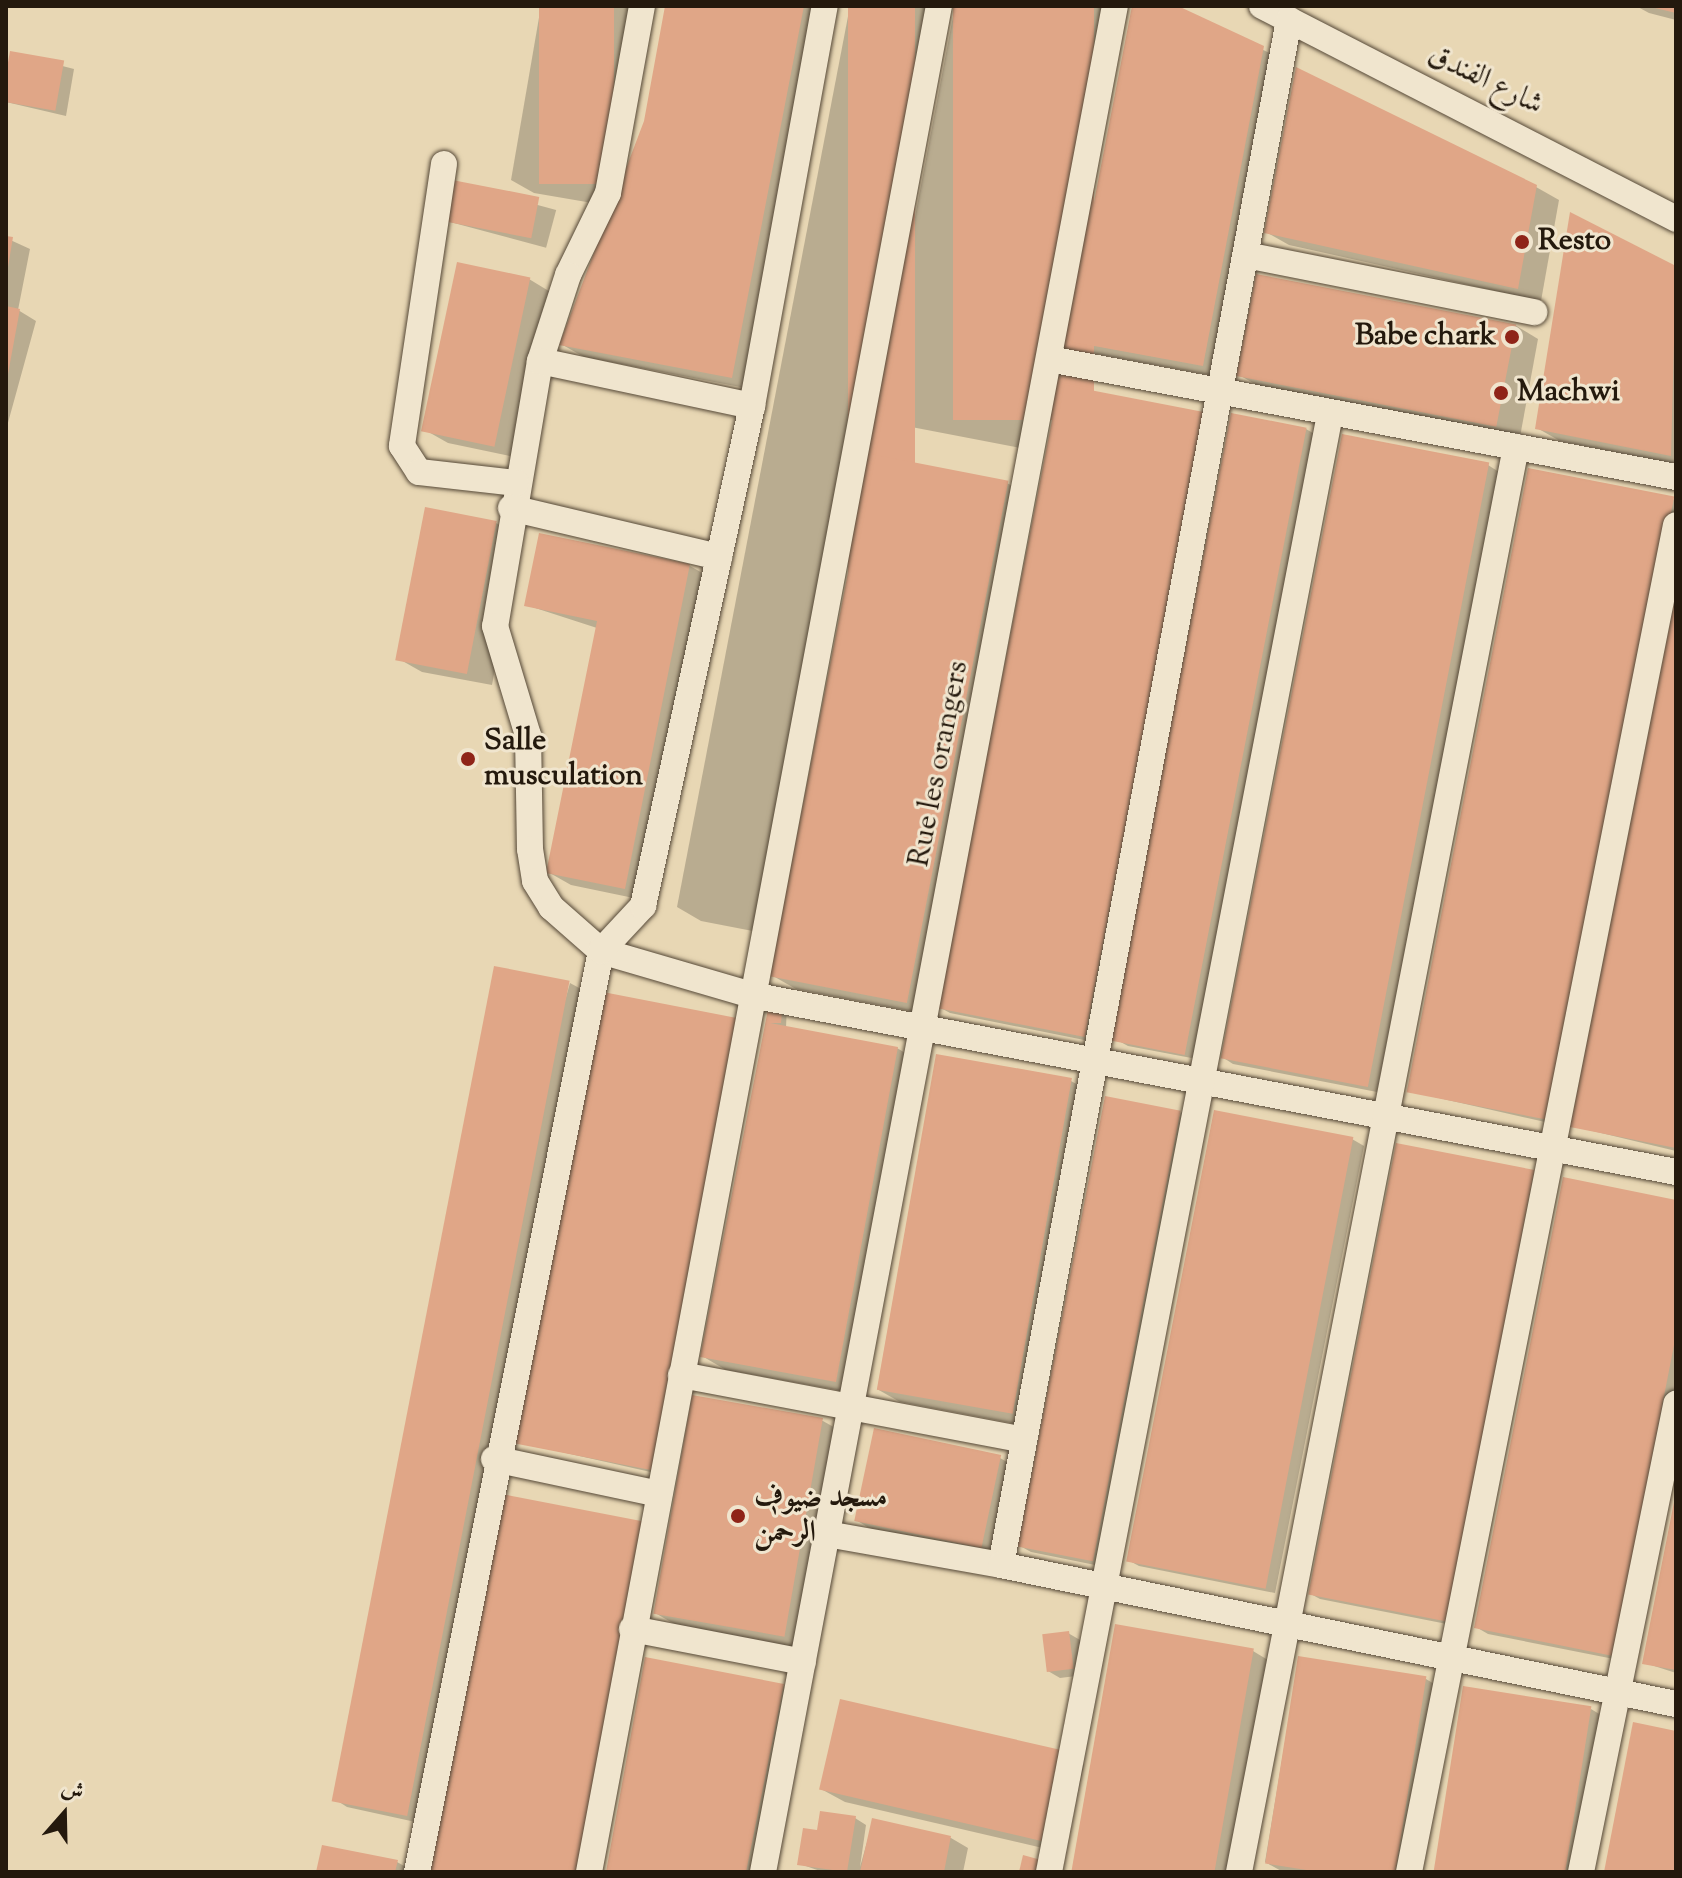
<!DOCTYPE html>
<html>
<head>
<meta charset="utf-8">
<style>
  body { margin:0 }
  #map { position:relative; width:1682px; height:1878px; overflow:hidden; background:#e8d7b4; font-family:"Sorts Mill Goudy",Amiri,serif }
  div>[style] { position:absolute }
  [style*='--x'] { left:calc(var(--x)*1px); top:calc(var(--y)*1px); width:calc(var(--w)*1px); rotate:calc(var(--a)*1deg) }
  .shadow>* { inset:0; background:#0003; transform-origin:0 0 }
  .building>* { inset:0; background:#e0a687; transform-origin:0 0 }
  .roads { filter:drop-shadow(0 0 2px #554837) drop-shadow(0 0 2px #554837) }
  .minor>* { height:26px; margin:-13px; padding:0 13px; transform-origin:13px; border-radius:13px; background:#f0e5ce }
  .dots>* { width:22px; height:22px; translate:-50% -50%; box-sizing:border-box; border:4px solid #f0e5ce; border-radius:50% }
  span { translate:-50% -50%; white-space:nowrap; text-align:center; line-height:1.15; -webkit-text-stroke:6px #f0e5ce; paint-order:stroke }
  .street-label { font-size:30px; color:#24190d }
  .poi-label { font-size:30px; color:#24190d; font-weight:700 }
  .left { translate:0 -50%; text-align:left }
  .right { translate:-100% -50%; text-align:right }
  .frame { position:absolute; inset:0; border:8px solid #24190d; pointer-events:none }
  .north { position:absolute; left:24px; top:1774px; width:80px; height:80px; -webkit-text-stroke:6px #f0e5ce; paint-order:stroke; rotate:20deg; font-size:22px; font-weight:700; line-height:32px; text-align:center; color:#24190d }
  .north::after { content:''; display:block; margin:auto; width:28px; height:36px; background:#24190d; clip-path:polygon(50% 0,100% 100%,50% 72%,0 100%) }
</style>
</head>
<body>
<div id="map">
  <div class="shadow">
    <i style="clip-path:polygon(541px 6px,639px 6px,604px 205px,534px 193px,511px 180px)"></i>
    <i style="clip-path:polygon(667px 6px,829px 6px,756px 390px,584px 357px,561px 344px,646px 121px)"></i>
    <i style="clip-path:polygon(850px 6px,941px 6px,763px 933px,701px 921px,677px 907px)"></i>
    <i style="clip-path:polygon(955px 6px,1120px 6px,1036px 451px,901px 425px,878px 412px)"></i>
    <i style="clip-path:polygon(1134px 6px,1173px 6px,1286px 61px,1226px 378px,1092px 353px,1069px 340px)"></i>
    <i style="clip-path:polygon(1636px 6px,1676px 6px,1676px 20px,1649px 13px)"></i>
    <i style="clip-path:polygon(12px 53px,74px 69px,66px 116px,6px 102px)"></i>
    <i style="left:448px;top:181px;width:112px;height:39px;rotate:15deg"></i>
    <i style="clip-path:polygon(1536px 187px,1559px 200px,1541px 301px,1289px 245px,1266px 232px)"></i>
    <i style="clip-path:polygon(1572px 215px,1676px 268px,1676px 464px,1560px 441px,1537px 428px)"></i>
    <i style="clip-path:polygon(6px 238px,30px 249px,18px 310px,36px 321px,6px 430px)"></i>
    <i style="clip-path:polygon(529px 279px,552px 293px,519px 458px,448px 443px,425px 430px)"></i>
    <i style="clip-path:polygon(1515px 325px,1538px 339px,1520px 437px,1262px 388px,1239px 375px)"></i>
    <i style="clip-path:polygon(1205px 415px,1094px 1042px,950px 1013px,939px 1007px)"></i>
    <i style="clip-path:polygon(1306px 429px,1318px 436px,1202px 1060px,1128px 1046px,1117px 1040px)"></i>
    <i style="clip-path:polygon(1488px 465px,1499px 472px,1377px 1092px,1233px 1064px,1222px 1057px)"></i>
    <i style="clip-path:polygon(1530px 470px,1676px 500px,1676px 551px,1563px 1126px,1408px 1091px)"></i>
    <i style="clip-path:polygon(1007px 483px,1030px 496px,931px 1015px,796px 989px,773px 976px)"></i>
    <i style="clip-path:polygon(496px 523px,519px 536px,492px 685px,422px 672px,399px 659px)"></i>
    <i style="clip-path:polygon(690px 566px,713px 579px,648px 901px,571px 885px,548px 872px,597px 628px,526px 605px)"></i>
    <i style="clip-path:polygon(1676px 601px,1676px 1151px,1572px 1126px)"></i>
    <i style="clip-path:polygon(570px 983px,581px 989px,420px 1823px,347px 1807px,336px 1800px)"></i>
    <i style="clip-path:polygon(605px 994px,664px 1475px,517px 1442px)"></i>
    <i style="clip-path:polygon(772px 1001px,787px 1005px,786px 1028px,897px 1048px,920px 1062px,859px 1394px,726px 1370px,702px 1356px)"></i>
    <i style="clip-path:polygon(1071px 1081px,1094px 1094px,1033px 1427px,900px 1402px,877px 1389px)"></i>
    <i style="clip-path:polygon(1181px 1112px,1192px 1119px,1105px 1567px,1031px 1552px,1020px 1546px)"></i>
    <i style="clip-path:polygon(1352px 1139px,1364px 1146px,1275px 1593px,1139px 1566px,1128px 1560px)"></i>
    <i style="clip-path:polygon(1534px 1172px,1545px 1179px,1457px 1626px,1320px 1599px,1309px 1593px)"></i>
    <i style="clip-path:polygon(1676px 1202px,1676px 1396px,1624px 1661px,1488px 1634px,1476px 1627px)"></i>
    <i style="clip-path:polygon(693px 1398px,823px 1421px,846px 1434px,808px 1650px,678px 1626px,655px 1613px)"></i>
    <i style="clip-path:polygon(1000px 1458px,1023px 1471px,1005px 1560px,879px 1534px,856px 1520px)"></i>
    <i style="clip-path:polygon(1676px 1500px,1676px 1673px,1645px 1663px)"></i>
    <i style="clip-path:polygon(1068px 1633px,1080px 1640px,1084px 1675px,1060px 1678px,1048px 1671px)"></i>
    <i style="clip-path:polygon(1253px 1651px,1276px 1665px,1239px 1872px,1072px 1872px)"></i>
    <i style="clip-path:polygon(1299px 1658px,1426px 1679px,1449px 1693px,1419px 1872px,1283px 1872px,1265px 1862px)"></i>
    <i style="clip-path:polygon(783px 1686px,794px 1692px,758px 1872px,608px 1872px)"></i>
    <i style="clip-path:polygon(1591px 1709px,1614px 1723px,1589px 1872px,1433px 1872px)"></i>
    <i style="clip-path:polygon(1061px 1752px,1084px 1765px,1064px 1853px,845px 1802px,821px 1789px)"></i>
    <i style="clip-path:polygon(855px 1818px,866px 1825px,860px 1867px,873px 1821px,951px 1838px,968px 1848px,963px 1872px,823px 1872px,800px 1864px,818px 1833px)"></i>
    <i style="clip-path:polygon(397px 1862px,415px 1872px,319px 1872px)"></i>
  </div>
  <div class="building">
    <i style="left:539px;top:6px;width:75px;height:178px"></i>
    <i style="clip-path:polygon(665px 6px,804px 6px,732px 378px,559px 345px,644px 121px)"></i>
    <i style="left:848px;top:6px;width:67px;height:918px"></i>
    <i style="left:953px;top:6px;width:141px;height:414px"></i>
    <i style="clip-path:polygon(1132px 6px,1178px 6px,1264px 46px,1203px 366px,1067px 341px)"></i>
    <i style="clip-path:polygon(1651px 6px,1676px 6px,1676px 13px,1651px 7px)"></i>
    <i style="left:10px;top:51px;width:55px;height:51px;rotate:10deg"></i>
    <i style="clip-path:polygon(1296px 67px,1537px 185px,1518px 289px,1264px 233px)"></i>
    <i style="left:447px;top:179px;width:94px;height:42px;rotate:11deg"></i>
    <i style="clip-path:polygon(1570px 212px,1676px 266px,1671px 456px,1535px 429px)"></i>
    <i style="clip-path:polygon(6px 236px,13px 237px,8px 267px,6px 267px)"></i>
    <i style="left:457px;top:262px;width:75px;height:173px;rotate:12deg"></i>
    <i style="left:1256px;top:274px;width:265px;height:104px;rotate:11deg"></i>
    <i style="clip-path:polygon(6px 306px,20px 309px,8px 374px,6px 374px)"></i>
    <i style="left:1059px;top:384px;width:150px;height:636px;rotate:11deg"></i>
    <i style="left:1231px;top:413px;width:77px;height:639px;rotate:11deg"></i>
    <i style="left:1342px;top:434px;width:150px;height:636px;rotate:11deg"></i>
    <i style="left:871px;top:454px;width:140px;height:532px;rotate:11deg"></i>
    <i style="left:1528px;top:468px;width:149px;height:636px;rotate:11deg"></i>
    <i style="left:425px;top:507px;width:73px;height:156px;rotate:11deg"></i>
    <i style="clip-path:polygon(539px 533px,690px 564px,625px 889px,546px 873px,597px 621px,524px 606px)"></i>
    <i style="clip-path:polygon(1675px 598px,1676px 598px,1676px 1148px,1570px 1127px)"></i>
    <i style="left:494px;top:966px;width:77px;height:851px;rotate:11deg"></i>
    <i style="left:603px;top:992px;width:142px;height:460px;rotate:11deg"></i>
    <i style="clip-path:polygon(770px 999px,783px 1000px,781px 1023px,770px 1023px,898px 1047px,836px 1382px,700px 1357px)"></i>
    <i style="left:936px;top:1054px;width:138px;height:341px;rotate:10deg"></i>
    <i style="left:1105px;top:1096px;width:77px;height:459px;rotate:11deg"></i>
    <i style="left:1214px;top:1110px;width:142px;height:460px;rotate:11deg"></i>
    <i style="left:1396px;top:1143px;width:141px;height:460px;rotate:11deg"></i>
    <i style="clip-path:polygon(1563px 1177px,1676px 1200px,1676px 1335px,1613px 1656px,1474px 1628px)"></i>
    <i style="left:692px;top:1395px;width:133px;height:222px;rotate:10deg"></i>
    <i style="left:874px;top:1428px;width:130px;height:95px;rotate:12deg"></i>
    <i style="left:497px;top:1493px;width:152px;height:385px;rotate:11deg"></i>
    <i style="clip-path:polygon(1675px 1497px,1676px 1497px,1676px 1670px,1642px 1664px)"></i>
    <i style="left:1115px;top:1624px;width:141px;height:252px;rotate:10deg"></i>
    <i style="left:1069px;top:1631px;width:38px;height:27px;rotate:83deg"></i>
    <i style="left:1298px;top:1656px;width:130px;height:210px;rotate:9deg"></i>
    <i style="clip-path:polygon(645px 1657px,784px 1684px,746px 1872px,606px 1872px)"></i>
    <i style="left:1463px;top:1686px;width:130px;height:189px;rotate:9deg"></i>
    <i style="left:840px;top:1699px;width:228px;height:93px;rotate:13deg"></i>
    <i style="clip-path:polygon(1633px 1722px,1676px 1731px,1676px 1872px,1604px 1872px)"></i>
    <i style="clip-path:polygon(820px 1811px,856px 1816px,847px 1872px,797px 1865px,803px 1828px,817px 1830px)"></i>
    <i style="clip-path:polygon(872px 1818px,951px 1836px,944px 1872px,860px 1872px)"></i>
    <i style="clip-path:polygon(322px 1845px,398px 1860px,395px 1872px,316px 1872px)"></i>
    <i style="clip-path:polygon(1023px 1855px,1041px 1860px,1038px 1872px,1019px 1872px)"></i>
  </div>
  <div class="roads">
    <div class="minor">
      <i style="--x:642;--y:6;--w:190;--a:100.3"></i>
      <i style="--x:608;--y:193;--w:91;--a:116"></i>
      <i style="--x:568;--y:275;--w:90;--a:108"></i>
      <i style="--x:540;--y:361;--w:269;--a:99.6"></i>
      <i style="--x:495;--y:626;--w:114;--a:73.2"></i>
      <i style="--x:528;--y:735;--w:114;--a:89"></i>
      <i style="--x:530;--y:849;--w:32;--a:81"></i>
      <i style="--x:535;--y:881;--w:31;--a:58"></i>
      <i style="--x:551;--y:907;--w:67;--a:41.3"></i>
      <i style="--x:601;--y:951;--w:156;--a:16.3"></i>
      <i style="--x:751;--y:995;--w:942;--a:10.83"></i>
      <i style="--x:1262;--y:6;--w:466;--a:27.2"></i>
      <i style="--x:444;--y:164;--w:285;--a:98.5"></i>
      <i style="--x:402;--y:446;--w:31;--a:57"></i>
      <i style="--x:419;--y:472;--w:97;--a:6.5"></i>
      <i style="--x:1246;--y:255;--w:294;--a:11.2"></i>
      <i style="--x:1049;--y:359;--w:638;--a:10.66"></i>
      <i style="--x:540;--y:361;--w:217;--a:12"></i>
      <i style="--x:511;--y:508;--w:214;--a:13.3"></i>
      <i style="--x:681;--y:1375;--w:349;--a:10.7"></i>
      <i style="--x:494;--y:1459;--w:169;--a:12"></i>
      <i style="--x:827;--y:1534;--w:177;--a:10.1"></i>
      <i style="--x:1001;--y:1565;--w:1572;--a:-79.44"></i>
      <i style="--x:1001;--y:1565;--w:689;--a:11.64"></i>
      <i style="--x:632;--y:1629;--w:174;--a:10.9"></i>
      <i style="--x:417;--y:1872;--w:939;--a:-78.7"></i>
      <i style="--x:601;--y:951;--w:62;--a:-47"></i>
      <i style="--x:643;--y:906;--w:512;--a:-77.7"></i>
      <i style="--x:752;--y:406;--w:407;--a:-79.7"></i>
      <i style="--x:589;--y:1872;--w:1899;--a:-79.38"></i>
      <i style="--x:763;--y:1872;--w:1899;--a:-79.32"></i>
      <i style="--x:1049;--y:1872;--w:1485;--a:-79.09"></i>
      <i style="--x:1239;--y:1872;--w:1452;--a:-79"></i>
      <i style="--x:1409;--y:1872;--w:1373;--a:-78.79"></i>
      <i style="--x:1581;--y:1872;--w:478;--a:-78.5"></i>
    </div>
  </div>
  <div class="dots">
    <i style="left:1522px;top:242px;background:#8f2418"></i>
    <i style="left:1512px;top:337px;background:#8f2418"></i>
    <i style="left:1501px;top:393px;background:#8f2418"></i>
    <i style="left:468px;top:759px;background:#8f2418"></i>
    <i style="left:738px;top:1516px;background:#8f2418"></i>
  </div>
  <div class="street-label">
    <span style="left:1485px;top:81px;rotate:26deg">شارع الفندق</span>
    <span style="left:940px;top:764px;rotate:-79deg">Rue les orangers</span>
  </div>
  <div class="poi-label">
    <span class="left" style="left:1538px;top:242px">Resto</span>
    <span class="right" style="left:1496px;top:337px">Babe chark</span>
    <span class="left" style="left:1517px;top:393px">Machwi</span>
    <span class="left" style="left:484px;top:759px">Salle<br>musculation</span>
    <span class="left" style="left:754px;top:1516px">مسجد ضيوف<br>الرحمٰن</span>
  </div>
  <div class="frame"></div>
  <div class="north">ش</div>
</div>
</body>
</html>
